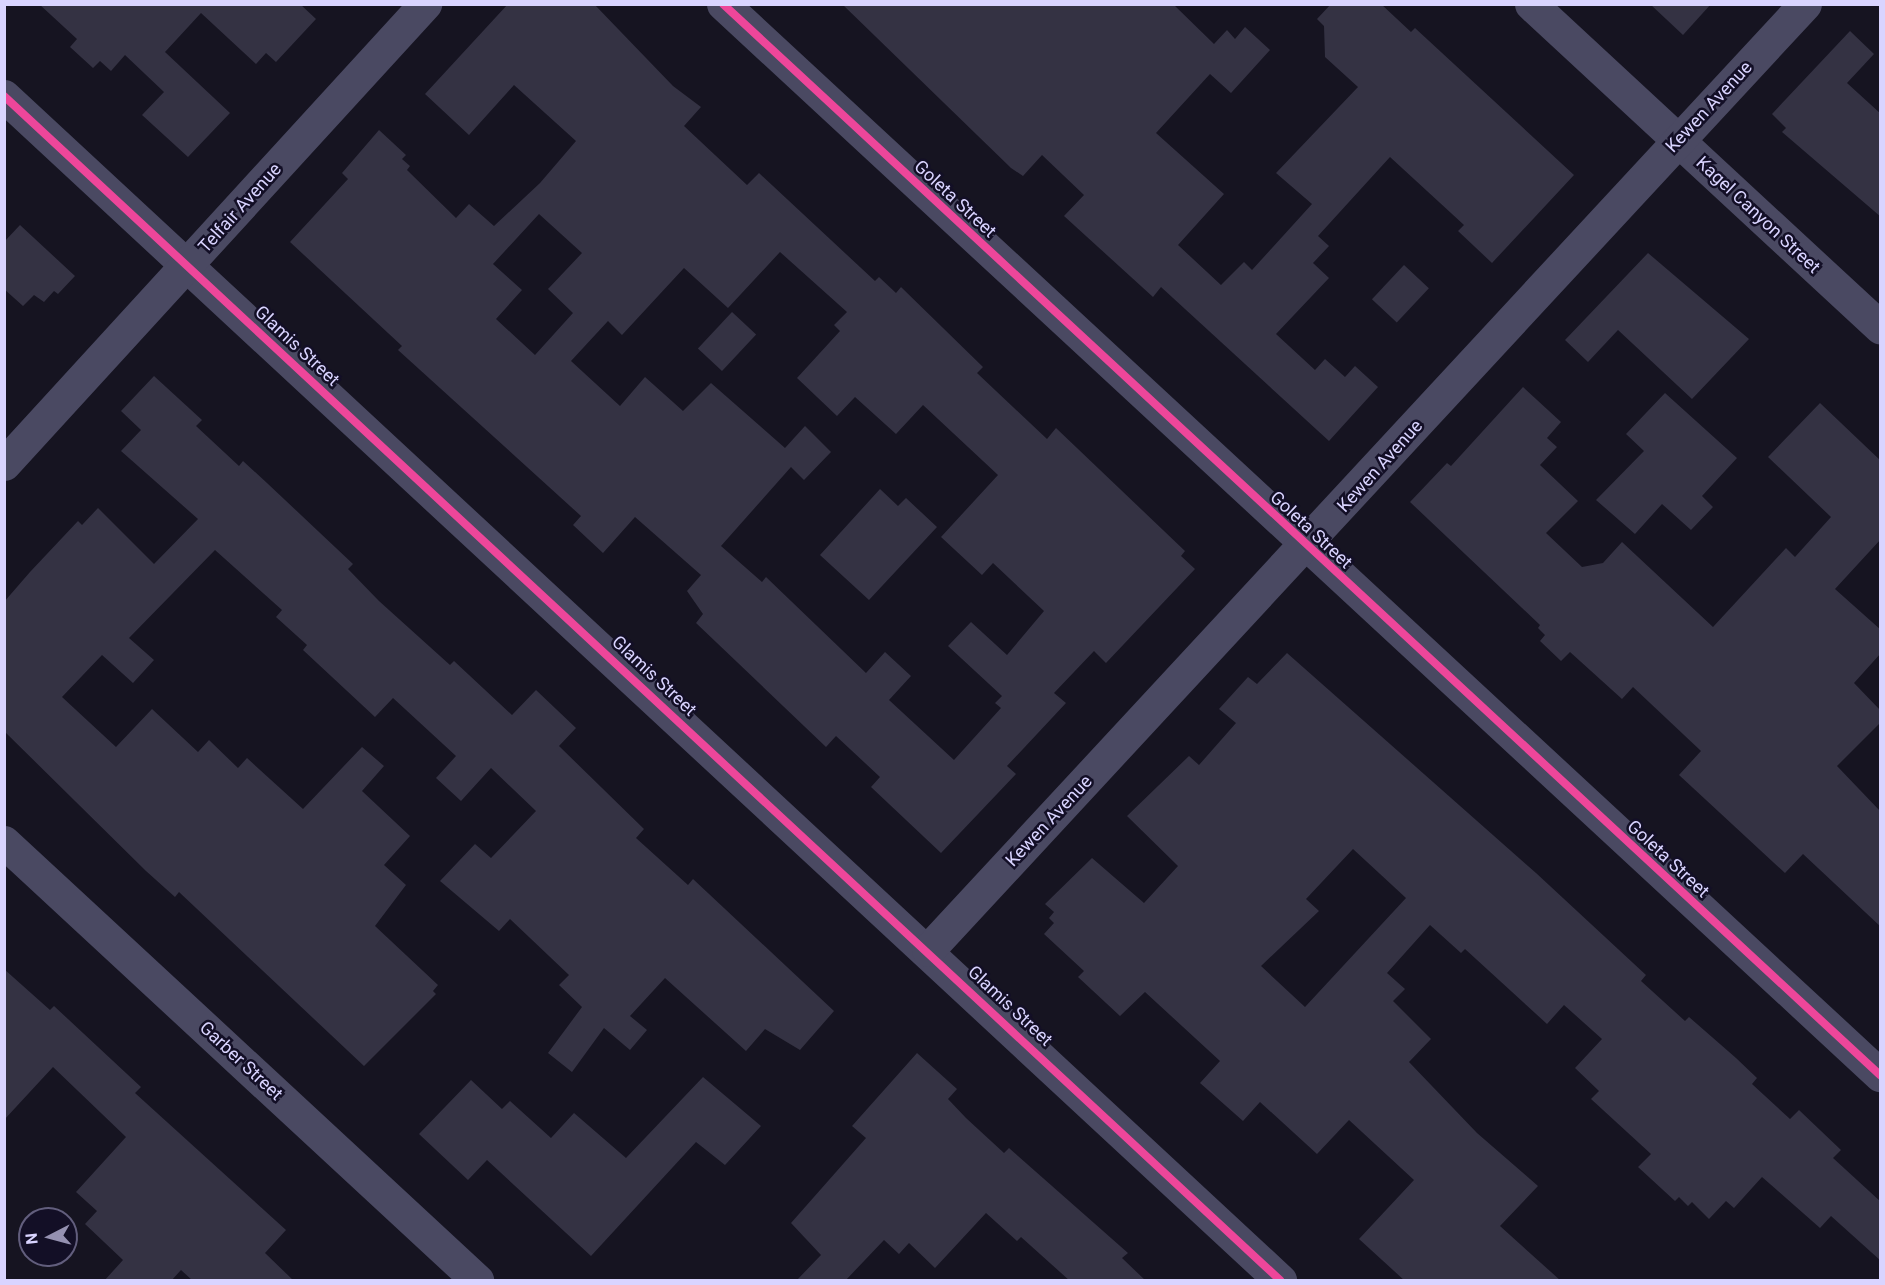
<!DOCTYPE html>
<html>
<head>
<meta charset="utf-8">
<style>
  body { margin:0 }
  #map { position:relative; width:1885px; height:1285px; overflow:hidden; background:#161421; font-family:Roboto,sans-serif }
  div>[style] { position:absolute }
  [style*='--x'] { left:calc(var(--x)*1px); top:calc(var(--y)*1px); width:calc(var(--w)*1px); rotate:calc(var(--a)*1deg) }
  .building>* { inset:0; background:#343243; transform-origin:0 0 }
  .minor>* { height:33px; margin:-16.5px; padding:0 16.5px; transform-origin:16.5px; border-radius:16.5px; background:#4a4962 }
  .cycleway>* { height:8px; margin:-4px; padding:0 4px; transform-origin:4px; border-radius:4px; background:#ed469a }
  span { translate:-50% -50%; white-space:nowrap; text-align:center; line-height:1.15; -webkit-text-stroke:5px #130f26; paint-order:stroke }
  .street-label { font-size:18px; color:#d9d4ff }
  .frame { position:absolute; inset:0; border:6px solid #d9d4ff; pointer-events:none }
  .north { position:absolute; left:18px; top:1207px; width:60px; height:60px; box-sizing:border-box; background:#130f26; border:2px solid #625e7d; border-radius:50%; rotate:264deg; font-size:16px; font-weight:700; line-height:24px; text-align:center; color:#d9d4ff }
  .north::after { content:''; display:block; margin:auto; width:21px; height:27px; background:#9591b1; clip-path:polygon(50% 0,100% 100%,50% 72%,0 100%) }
</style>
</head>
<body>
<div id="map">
  <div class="building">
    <i style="clip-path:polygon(39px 4px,300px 4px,316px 19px,276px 62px,266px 53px,256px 64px,201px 13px,165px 52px,230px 113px,188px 157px,142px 115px,164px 92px,125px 55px,111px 71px,100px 61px,93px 68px,70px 47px,77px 39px)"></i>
    <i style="clip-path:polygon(evenodd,508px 4px,594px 4px,673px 86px,701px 107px,684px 126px,747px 185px,759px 173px,875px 281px,879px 277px,896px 293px,901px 287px,983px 367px,977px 373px,1047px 439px,1056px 428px,1185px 551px,1181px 556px,1195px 569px,1106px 663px,1094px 651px,1054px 693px,1066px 703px,1007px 766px,1016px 774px,941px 853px,871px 787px,880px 777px,836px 736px,826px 747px,696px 623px,703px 614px,687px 591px,701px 575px,635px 517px,603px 553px,573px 525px,581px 516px,398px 350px,402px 346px,290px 242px,348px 179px,342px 173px,379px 130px,406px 155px,402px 159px,410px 166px,407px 170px,456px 218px,469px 204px,494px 226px,540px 183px,576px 141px,514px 85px,469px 135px,425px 94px,508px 4px,539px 214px,582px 253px,548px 289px,573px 313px,535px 355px,496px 319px,522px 290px,493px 264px,539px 214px,508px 4px,780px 252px,847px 312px,834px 325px,840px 331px,797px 378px,837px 416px,855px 397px,896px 434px,923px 405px,998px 475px,941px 537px,982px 575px,993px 563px,1044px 611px,1007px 655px,971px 622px,948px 646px,1002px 696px,995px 703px,1001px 708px,954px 760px,889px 700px,911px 676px,885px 652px,866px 673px,766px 577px,762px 582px,721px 546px,791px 467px,804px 480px,831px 452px,805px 426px,785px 448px,711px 383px,683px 411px,645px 377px,620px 406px,571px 361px,608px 321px,622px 335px,684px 268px,728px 308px,780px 252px)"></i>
    <i style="clip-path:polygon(842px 4px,1173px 4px,1214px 44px,1227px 30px,1235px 39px,1245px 27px,1270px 50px,1231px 93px,1210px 74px,1156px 133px,1224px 194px,1178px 245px,1221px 285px,1244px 262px,1252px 270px,1312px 204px,1276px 173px,1358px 87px,1325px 57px,1324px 26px,1317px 19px,1331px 4px,1381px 4px,1411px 32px,1415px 28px,1574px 175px,1492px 263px,1458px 231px,1464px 225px,1390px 157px,1318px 236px,1329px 246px,1313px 263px,1329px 278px,1276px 334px,1315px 370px,1325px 359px,1345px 377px,1355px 366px,1378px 387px,1329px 441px,1161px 287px,1153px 297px,1064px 216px,1084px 195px,1042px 155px,1023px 176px,1011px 168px)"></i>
    <i style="clip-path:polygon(1650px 4px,1711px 4px,1683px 35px)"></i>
    <i style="clip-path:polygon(1850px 31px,1874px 54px,1847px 83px,1881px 114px,1881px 217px,1782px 132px,1786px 128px,1772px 114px)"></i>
    <i style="clip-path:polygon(20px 225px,75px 276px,58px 294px,54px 291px,44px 302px,34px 295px,23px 306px,4px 289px,4px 242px)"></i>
    <i style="clip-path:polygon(1648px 253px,1749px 339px,1692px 399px,1618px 330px,1588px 362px,1565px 340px)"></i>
    <i style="left:1404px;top:265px;width:34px;height:47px;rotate:43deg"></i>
    <i style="left:732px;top:312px;width:33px;height:50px;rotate:43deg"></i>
    <i style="clip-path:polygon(154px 376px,202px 420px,196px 426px,239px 466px,243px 461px,267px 483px,353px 564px,348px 569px,379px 601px,450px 665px,454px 661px,512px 715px,536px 690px,576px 728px,559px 746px,644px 829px,636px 838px,688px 885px,693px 879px,834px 1011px,800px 1050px,765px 1029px,746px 1051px,665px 978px,630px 1016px,647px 1030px,630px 1050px,604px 1028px,572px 1072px,548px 1053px,582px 1007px,559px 985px,569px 975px,510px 919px,499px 931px,440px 881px,475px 844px,491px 858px,536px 811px,491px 768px,461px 801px,436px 778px,456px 756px,393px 698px,375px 717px,303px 650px,307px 645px,276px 617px,282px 610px,215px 550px,129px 638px,154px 660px,133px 683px,102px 655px,62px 697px,116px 747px,152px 709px,198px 752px,209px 740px,238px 768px,247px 758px,303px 809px,362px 747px,384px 766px,362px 791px,410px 836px,384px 865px,406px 885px,375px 926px,438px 985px,433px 991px,436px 994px,364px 1066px,179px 892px,175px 897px,146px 871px,4px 731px,4px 602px,30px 572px,78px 521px,82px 525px,98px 508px,154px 564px,198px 519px,121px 451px,141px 430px,121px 411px)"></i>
    <i style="clip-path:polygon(1523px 387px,1561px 422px,1547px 438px,1557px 447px,1540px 465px,1578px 501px,1546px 533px,1582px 567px,1603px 563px,1622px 542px,1713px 627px,1786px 548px,1795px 557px,1831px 517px,1768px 457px,1820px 403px,1881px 461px,1881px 539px,1835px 589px,1881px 630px,1881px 653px,1854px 683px,1881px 711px,1881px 722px,1837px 766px,1881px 812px,1881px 927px,1803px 854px,1785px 873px,1679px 775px,1701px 751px,1633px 687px,1622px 699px,1570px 652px,1561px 661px,1540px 641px,1545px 635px,1538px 628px,1540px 625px,1410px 502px,1447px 463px,1451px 466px)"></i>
    <i style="clip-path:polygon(1665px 393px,1737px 458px,1702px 496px,1713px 507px,1691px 530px,1662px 504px,1635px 534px,1596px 500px,1644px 451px,1626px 434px)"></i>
    <i style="clip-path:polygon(880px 489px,898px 506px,906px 498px,937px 527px,869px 600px,820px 555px)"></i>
    <i style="clip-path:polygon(evenodd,1287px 653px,1536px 873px,1646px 975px,1641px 981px,1685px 1021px,1689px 1017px,1736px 1058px,1757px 1078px,1752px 1084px,1790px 1119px,1799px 1110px,1841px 1150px,1833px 1158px,1881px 1202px,1881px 1261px,1831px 1216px,1820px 1228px,1762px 1177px,1734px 1208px,1726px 1201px,1709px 1219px,1692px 1202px,1688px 1206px,1679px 1197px,1675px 1201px,1638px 1167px,1651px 1154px,1591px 1099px,1599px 1091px,1575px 1068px,1602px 1039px,1564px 1005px,1547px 1024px,1465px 949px,1461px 953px,1430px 925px,1387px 973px,1405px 989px,1393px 1001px,1431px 1039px,1409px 1062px,1477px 1133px,1538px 1186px,1500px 1226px,1561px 1281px,1405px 1281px,1359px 1239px,1414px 1180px,1349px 1120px,1317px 1154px,1260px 1102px,1243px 1121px,1200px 1083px,1220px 1061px,1145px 992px,1120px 1016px,1078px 977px,1084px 971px,1044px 934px,1054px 923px,1049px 918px,1054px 912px,1045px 904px,1092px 858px,1144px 903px,1178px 866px,1127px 816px,1189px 756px,1199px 765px,1236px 723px,1219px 709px,1248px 677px,1257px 684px,1287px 653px,1353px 849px,1406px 898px,1305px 1007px,1261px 966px,1319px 911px,1306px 899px,1353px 849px)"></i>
    <i style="clip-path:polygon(4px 969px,50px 1010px,54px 1006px,141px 1087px,135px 1093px,286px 1230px,265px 1253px,294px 1281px,193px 1281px,181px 1270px,171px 1281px,104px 1281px,123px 1260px,85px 1224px,97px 1211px,76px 1192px,126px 1137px,53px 1067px,4px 1120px)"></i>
    <i style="clip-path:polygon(917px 1053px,957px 1089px,948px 1099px,966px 1118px,1004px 1153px,1009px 1148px,1128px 1253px,1122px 1258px,1146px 1281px,1070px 1281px,1021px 1237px,1017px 1241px,986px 1213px,935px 1268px,909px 1243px,899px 1254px,884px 1240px,845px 1281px,796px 1281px,821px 1255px,791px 1223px,866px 1138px,852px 1126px)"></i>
    <i style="clip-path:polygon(703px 1077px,761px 1126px,725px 1165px,696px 1142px,591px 1256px,487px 1160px,468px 1180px,419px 1134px,471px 1080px,502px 1109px,510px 1101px,551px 1138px,574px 1113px,626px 1158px)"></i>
  </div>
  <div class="minor">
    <i style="--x:723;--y:4;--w:1577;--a:42.79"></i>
    <i style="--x:1531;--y:4;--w:476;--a:42.8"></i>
    <i style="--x:4;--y:96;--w:1741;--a:42.86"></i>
    <i style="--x:4;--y:464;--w:624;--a:-47.53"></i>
    <i style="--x:4;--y:842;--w:645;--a:42.8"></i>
    <i style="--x:928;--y:950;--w:1290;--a:-47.17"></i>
  </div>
  <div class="cycleway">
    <i style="--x:723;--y:4;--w:1577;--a:42.79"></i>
    <i style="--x:4;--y:96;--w:1741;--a:42.86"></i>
  </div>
  <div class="street-label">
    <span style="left:1709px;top:107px;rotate:-47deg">Kewen Avenue</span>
    <span style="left:955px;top:199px;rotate:43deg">Goleta Street</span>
    <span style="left:240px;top:208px;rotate:-48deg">Telfair Avenue</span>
    <span style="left:1758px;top:215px;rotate:43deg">Kagel Canyon Street</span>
    <span style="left:297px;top:346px;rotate:43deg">Glamis Street</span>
    <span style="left:1380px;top:466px;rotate:-48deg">Kewen Avenue</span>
    <span style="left:1311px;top:530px;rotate:43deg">Goleta Street</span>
    <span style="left:654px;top:676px;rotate:43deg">Glamis Street</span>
    <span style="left:1049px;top:821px;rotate:-47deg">Kewen Avenue</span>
    <span style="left:1668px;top:859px;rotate:43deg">Goleta Street</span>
    <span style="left:1010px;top:1006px;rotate:43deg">Glamis Street</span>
    <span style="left:241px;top:1061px;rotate:43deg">Garber Street</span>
  </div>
  <div class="frame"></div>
  <div class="north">N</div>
</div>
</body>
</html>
